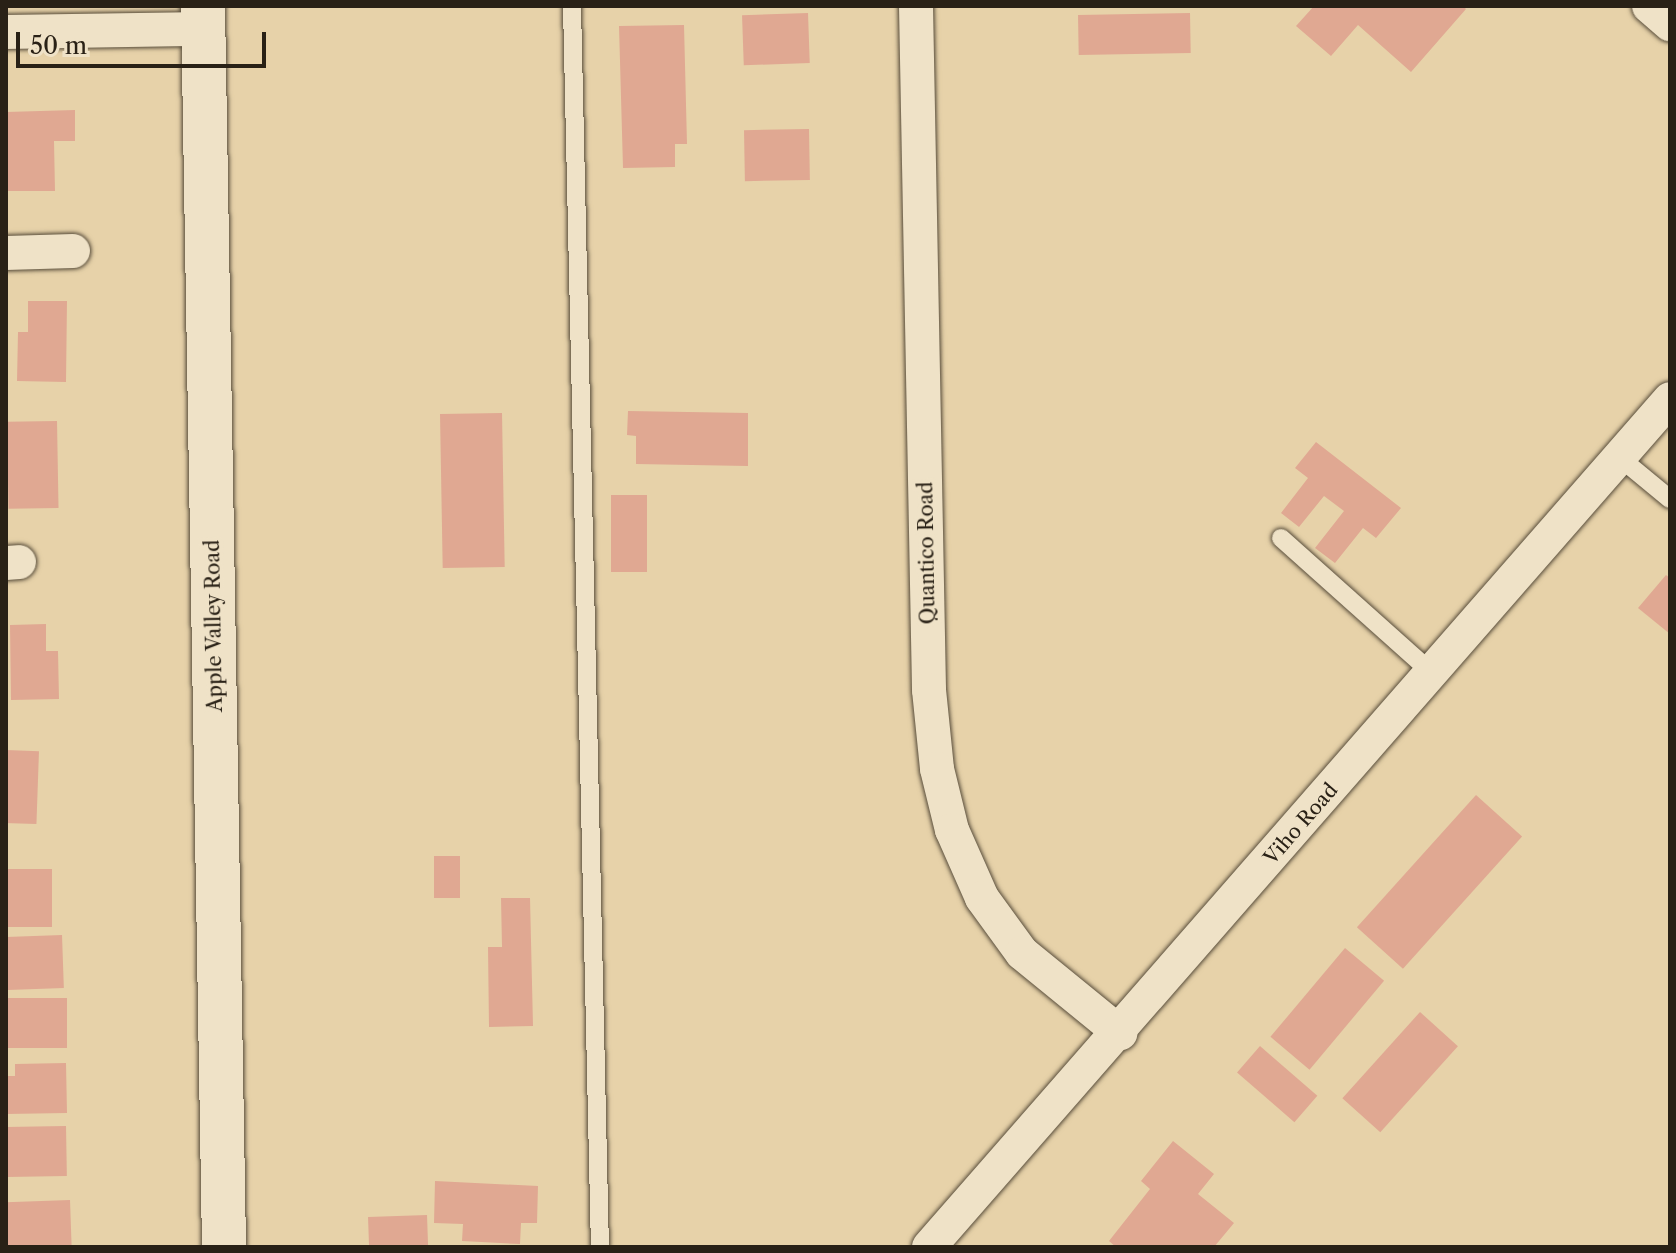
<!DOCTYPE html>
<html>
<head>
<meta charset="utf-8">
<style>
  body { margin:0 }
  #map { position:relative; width:1676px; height:1253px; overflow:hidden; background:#e7d2a9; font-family:"Libre Caslon Text",serif }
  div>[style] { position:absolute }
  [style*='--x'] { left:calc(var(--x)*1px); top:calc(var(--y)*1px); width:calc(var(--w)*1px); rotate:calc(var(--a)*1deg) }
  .building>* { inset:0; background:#e0a892; transform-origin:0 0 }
  .roads { filter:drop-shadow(0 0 2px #584d3b) drop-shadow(0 0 2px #584d3b) }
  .lane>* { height:18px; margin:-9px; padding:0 9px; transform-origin:9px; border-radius:9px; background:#efe2c7 }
  .street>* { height:34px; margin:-17px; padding:0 17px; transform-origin:17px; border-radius:17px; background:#efe2c7 }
  .secondary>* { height:44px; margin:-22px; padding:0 22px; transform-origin:22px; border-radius:22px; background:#efe2c7 }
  span { translate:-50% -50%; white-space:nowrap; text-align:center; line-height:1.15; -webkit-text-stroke:8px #efe2c7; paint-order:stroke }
  .street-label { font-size:20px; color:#292116 }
  .frame { position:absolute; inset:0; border:8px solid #292116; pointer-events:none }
  .scale { position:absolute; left:16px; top:32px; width:250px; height:36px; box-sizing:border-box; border:4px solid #292116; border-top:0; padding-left:10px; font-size:24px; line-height:28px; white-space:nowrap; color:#292116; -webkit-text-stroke:6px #efe2c7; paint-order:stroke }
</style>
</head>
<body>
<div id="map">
  <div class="building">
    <i style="clip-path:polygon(1314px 6px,1463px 6px,1466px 9px,1411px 72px,1358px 25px,1331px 56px,1296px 26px)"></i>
    <i style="left:808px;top:13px;width:50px;height:66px;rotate:88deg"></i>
    <i style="left:1190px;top:13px;width:40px;height:112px;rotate:89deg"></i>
    <i style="clip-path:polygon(684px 25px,687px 144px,675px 144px,675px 167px,623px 168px,619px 26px)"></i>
    <i style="clip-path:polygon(75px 110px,75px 141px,54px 141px,55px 191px,6px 191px,6px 112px)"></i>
    <i style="left:809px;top:129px;width:51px;height:65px;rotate:89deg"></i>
    <i style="clip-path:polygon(28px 301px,67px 301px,66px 382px,17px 381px,18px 332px,28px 332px)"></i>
    <i style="clip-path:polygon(628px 411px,748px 413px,748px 466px,636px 464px,636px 436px,627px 435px)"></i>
    <i style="left:502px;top:413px;width:154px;height:62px;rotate:89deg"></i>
    <i style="left:57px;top:421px;width:87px;height:50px;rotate:89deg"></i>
    <i style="clip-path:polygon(1316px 442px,1401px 508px,1376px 538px,1363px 528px,1335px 563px,1315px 548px,1344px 511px,1324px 496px,1299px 527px,1281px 513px,1308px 478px,1295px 468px)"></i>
    <i style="left:611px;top:495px;width:36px;height:77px"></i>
    <i style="clip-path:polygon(1666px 575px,1670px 578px,1670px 634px,1638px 608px)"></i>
    <i style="clip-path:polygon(46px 624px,46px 651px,58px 651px,59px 699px,11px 700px,10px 625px)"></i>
    <i style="left:6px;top:750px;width:33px;height:73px;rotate:2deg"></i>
    <i style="left:1476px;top:795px;width:62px;height:178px;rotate:42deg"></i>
    <i style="left:434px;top:856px;width:26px;height:42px"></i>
    <i style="left:6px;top:869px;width:46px;height:58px"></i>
    <i style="clip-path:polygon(501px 898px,530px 898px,533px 1026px,489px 1027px,488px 947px,502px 947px)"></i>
    <i style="left:62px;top:935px;width:53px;height:56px;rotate:88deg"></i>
    <i style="left:1345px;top:948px;width:51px;height:116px;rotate:40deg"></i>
    <i style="left:67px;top:998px;width:50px;height:61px;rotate:90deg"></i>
    <i style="left:1420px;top:1012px;width:51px;height:116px;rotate:42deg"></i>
    <i style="left:1260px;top:1046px;width:76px;height:35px;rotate:41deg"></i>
    <i style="clip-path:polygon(66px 1063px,67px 1113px,6px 1114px,6px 1076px,15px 1076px,15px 1064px)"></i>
    <i style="left:66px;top:1126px;width:50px;height:60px;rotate:89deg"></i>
    <i style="clip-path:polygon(1173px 1141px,1214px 1174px,1198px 1194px,1234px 1223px,1214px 1247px,1116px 1247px,1109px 1241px,1150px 1189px,1141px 1181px)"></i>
    <i style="clip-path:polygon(435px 1181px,538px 1186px,537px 1223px,521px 1223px,520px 1244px,462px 1241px,463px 1224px,434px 1223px)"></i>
    <i style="left:70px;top:1200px;width:47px;height:64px;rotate:88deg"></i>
    <i style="left:427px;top:1215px;width:32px;height:59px;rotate:88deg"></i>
  </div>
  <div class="roads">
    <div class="lane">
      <i style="--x:572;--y:6;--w:1241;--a:88.71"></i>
      <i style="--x:1619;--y:457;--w:66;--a:39.5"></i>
      <i style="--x:1281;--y:538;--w:203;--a:41.8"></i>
    </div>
    <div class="street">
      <i style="--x:916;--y:6;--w:684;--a:88.91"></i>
      <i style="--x:929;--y:690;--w:79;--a:84.2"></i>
      <i style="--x:937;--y:769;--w:63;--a:76.2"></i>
      <i style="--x:952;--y:830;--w:74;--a:66.2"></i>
      <i style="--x:982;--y:898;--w:68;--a:54"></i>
      <i style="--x:1022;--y:953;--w:127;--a:39.2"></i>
      <i style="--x:1649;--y:6;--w:28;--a:41"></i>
      <i style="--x:6;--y:32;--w:198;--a:-0.9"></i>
      <i style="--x:6;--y:253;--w:67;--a:-1.7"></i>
      <i style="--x:6;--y:563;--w:13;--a:-4"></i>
      <i style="--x:929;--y:1247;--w:1126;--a:-48.85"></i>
    </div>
    <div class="secondary">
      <i style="--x:203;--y:6;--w:1241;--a:89.03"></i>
    </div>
  </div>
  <div class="street-label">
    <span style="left:927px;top:553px;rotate:-91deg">Quantico Road</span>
    <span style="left:214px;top:626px;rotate:-91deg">Apple Valley Road</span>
    <span style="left:1301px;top:824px;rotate:-49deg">Viho Road</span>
  </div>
  <div class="frame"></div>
  <div class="scale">50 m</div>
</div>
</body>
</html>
